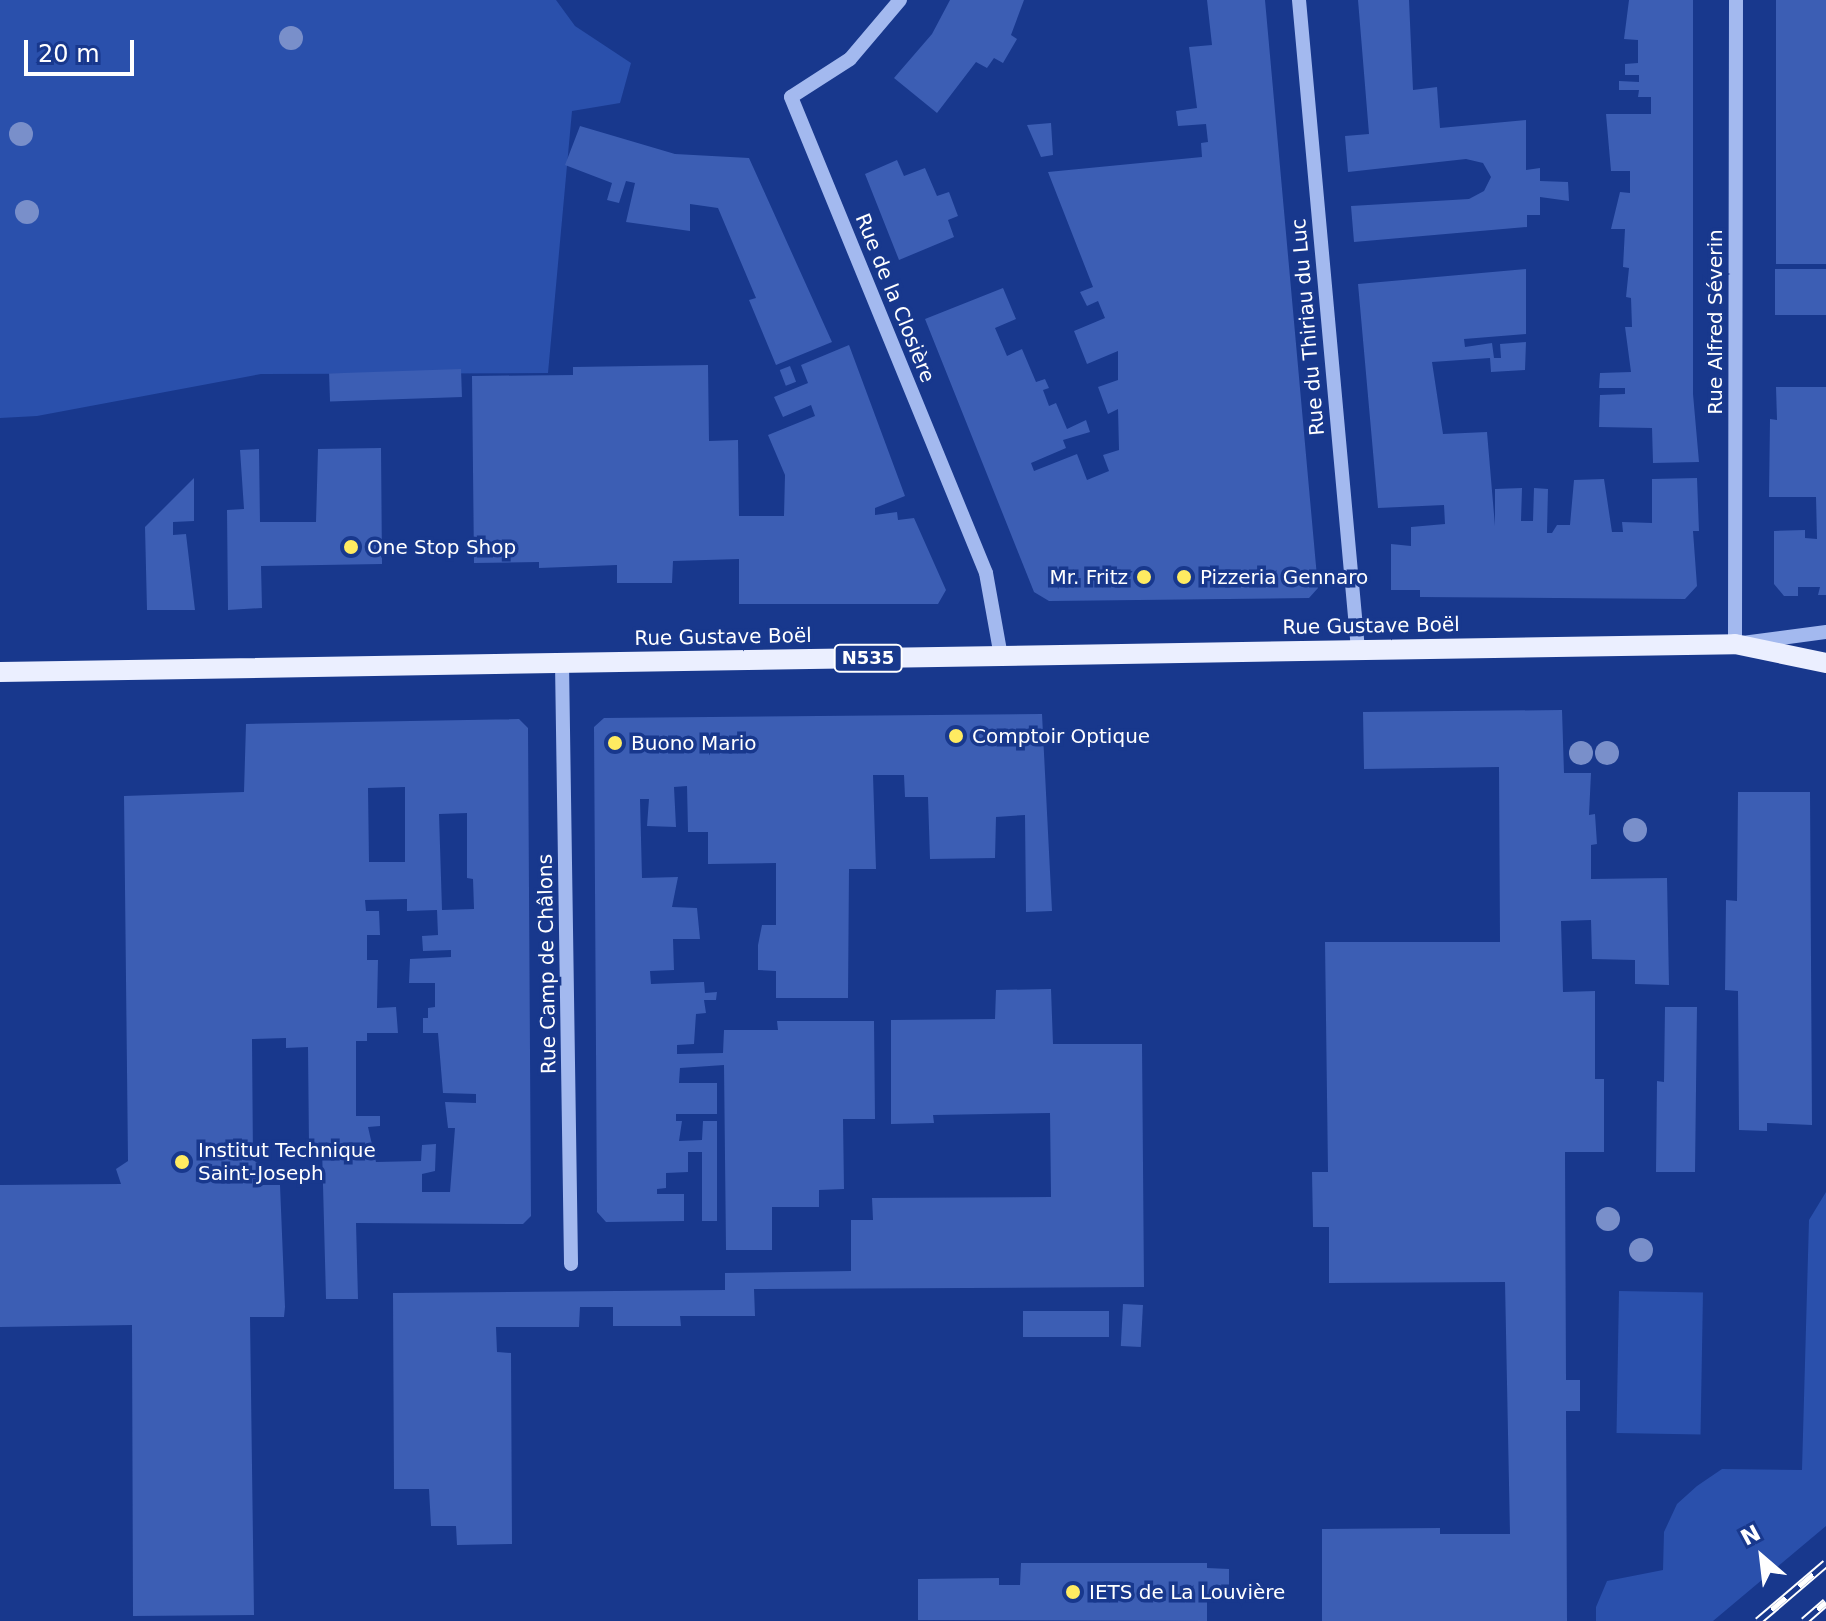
<!DOCTYPE html>
<html>
<head>
<meta charset="utf-8">
<style>
  body { margin:0 }
  #map { position:relative; width:1826px; height:1621px; overflow:hidden; background:#18388d; font-family:"DejaVu Sans",sans-serif }
  div>[style] { position:absolute }
  [style*='--x'] { left:calc(var(--x)*1px); top:calc(var(--y)*1px); width:calc(var(--w)*1px); rotate:calc(var(--a)*1deg) }
  .green>* { inset:0; background:#2a50ac; transform-origin:0 0 }
  .building>* { inset:0; background:#3c5eb4; transform-origin:0 0 }
  .minor>* { height:14px; margin:-7px; padding:0 7px; transform-origin:7px; border-radius:7px; background:#a3b9ef }
  .major>* { height:20px; margin:-10px; padding:0 10px; transform-origin:10px; border-radius:10px; background:#ebefff }
  .rail>* { height:9px; margin-top:-4.5px; transform-origin:0; background:repeating-linear-gradient(90deg,#18388d 0 18px,#fff 0 36px); box-sizing:border-box; border-block:2px solid #fff }
  .trees>* { width:24px; height:24px; margin:-12px; border-radius:50%; background:#798fca }
  .dots>* { width:22px; height:22px; translate:-50% -50%; box-sizing:border-box; border:4px solid #18388d; border-radius:50% }
  span { translate:-50% -50%; white-space:nowrap; text-align:center; line-height:1.15; -webkit-text-stroke:7px #18388d; paint-order:stroke }
  .shield-label span { padding:2px 6px; background:#18388d; border:2px solid; border-radius:6px; -webkit-text-stroke-width:0 }
  .shield-label { font-size:18px; color:#fff; font-weight:700 }
  .street-label { font-size:20px; color:#fff }
  .poi-label { font-size:20px; color:#fff }
  .left { translate:0 -50%; text-align:left }
  .right { translate:-100% -50%; text-align:right }
  .north { position:absolute; left:1722px; top:1517px; width:80px; height:80px; -webkit-text-stroke:6px #18388d; paint-order:stroke; rotate:332deg; font-size:22px; font-weight:700; line-height:32px; text-align:center; color:#fff }
  .north::after { content:''; display:block; margin:auto; width:28px; height:36px; background:#fff; clip-path:polygon(50% 0,100% 100%,50% 72%,0 100%) }
  .scale { position:absolute; left:24px; top:40px; width:110px; height:36px; box-sizing:border-box; border:4px solid #fff; border-top:0; padding-left:10px; font-size:24px; line-height:28px; white-space:nowrap; color:#fff; -webkit-text-stroke:6px #18388d; paint-order:stroke }
</style>
</head>
<body>
<div id="map">
  <div class="green">
    <i style="clip-path:polygon(0 0,556px 0,575px 26px,631px 63px,620px 103px,572px 111px,548px 373px,261px 374px,37px 416px,0 418px)"></i>
    <i style="clip-path:polygon(1826px 1192px,1826px 1526px,1713px 1621px,1596px 1621px,1596px 1607px,1607px 1581px,1663px 1570px,1664px 1532px,1677px 1504px,1697px 1486px,1722px 1469px,1802px 1470px,1809px 1220px)"></i>
    <i style="left:1619px;top:1291px;width:84px;height:142px;rotate:1deg"></i>
  </div>
  <div class="building">
    <i style="clip-path:polygon(950px 0,1024px 0,1011px 35px,1017px 39px,1003px 63px,994px 58px,987px 68px,976px 62px,937px 113px,894px 78px,932px 34px)"></i>
    <i style="clip-path:polygon(1207px 0,1265px 0,1318px 588px,1309px 598px,1049px 601px,1034px 592px,925px 319px,1003px 288px,1016px 319px,995px 328px,1007px 356px,1022px 349px,1036px 382px,1045px 379px,1049px 388px,1043px 390px,1049px 406px,1056px 403px,1067px 429px,1086px 420px,1090px 432px,1063px 440px,1066px 448px,1031px 463px,1034px 471px,1077px 454px,1087px 480px,1109px 471px,1103px 455px,1119px 450px,1118px 409px,1108px 414px,1098px 387px,1118px 380px,1118px 351px,1087px 364px,1074px 331px,1105px 318px,1098px 301px,1087px 306px,1080px 292px,1093px 287px,1048px 172px,1202px 157px,1201px 143px,1208px 142px,1206px 124px,1178px 126px,1176px 111px,1197px 108px,1189px 47px,1212px 45px)"></i>
    <i style="clip-path:polygon(1358px 0,1409px 0,1413px 90px,1437px 87px,1440px 128px,1526px 120px,1526px 170px,1540px 168px,1540px 181px,1568px 182px,1569px 201px,1540px 197px,1540px 215px,1527px 215px,1527px 227px,1354px 242px,1351px 206px,1469px 199px,1484px 191px,1491px 177px,1483px 163px,1466px 159px,1348px 172px,1345px 136px,1369px 134px)"></i>
    <i style="clip-path:polygon(1629px 0,1693px 0,1693px 394px,1699px 462px,1653px 463px,1652px 428px,1599px 427px,1600px 395px,1625px 394px,1625px 388px,1599px 388px,1600px 373px,1631px 372px,1625px 327px,1632px 327px,1631px 298px,1626px 297px,1629px 268px,1623px 267px,1625px 229px,1611px 229px,1620px 192px,1630px 193px,1630px 171px,1611px 171px,1606px 114px,1651px 114px,1651px 97px,1638px 97px,1639px 90px,1619px 90px,1619px 81px,1639px 82px,1639px 75px,1625px 75px,1625px 64px,1638px 63px,1638px 40px,1624px 39px)"></i>
    <i style="left:1776px;top:0;width:50px;height:264px"></i>
    <i style="clip-path:polygon(1051px 123px,1053px 155px,1041px 157px,1027px 125px)"></i>
    <i style="clip-path:polygon(580px 126px,675px 154px,749px 158px,832px 342px,776px 365px,749px 300px,756px 298px,718px 208px,690px 204px,690px 231px,626px 222px,635px 183px,626px 181px,619px 203px,607px 200px,612px 183px,565px 165px)"></i>
    <i style="clip-path:polygon(897px 160px,904px 176px,925px 168px,937px 196px,949px 192px,958px 216px,948px 220px,954px 237px,899px 260px,865px 174px)"></i>
    <i style="clip-path:polygon(1526px 269px,1526px 334px,1464px 339px,1465px 347px,1492px 343px,1494px 358px,1501px 358px,1500px 344px,1526px 342px,1525px 370px,1491px 372px,1490px 358px,1432px 362px,1443px 434px,1487px 432px,1495px 526px,1495px 489px,1522px 488px,1521px 521px,1533px 521px,1534px 488px,1548px 489px,1547px 533px,1552px 533px,1557px 525px,1570px 525px,1574px 480px,1604px 479px,1612px 532px,1623px 532px,1622px 522px,1652px 523px,1652px 479px,1697px 478px,1699px 531px,1693px 531px,1697px 586px,1685px 599px,1420px 597px,1420px 590px,1391px 590px,1391px 544px,1411px 546px,1411px 527px,1445px 524px,1444px 505px,1378px 508px,1358px 284px)"></i>
    <i style="left:1826px;top:269px;width:46px;height:51px;rotate:90deg"></i>
    <i style="clip-path:polygon(849px 345px,905px 496px,875px 508px,875px 515px,897px 512px,898px 520px,914px 518px,946px 590px,938px 604px,739px 604px,739px 559px,673px 561px,672px 583px,617px 583px,617px 565px,539px 568px,539px 562px,474px 563px,472px 376px,573px 375px,573px 367px,708px 365px,709px 441px,738px 440px,739px 516px,784px 516px,785px 475px,768px 435px,815px 416px,811px 405px,783px 417px,774px 397px,808px 383px,801px 365px)"></i>
    <i style="left:790px;top:366px;width:17px;height:11px;rotate:69deg"></i>
    <i style="left:461px;top:369px;width:28px;height:132px;rotate:88deg"></i>
    <i style="clip-path:polygon(1776px 387px,1826px 387px,1826px 595px,1818px 595px,1820px 587px,1798px 587px,1798px 596px,1784px 596px,1774px 584px,1774px 531px,1805px 530px,1805px 538px,1817px 539px,1816px 497px,1769px 497px,1770px 419px,1777px 420px)"></i>
    <i style="clip-path:polygon(381px 448px,382px 564px,261px 566px,262px 608px,228px 610px,227px 510px,244px 509px,240px 450px,259px 449px,260px 522px,316px 522px,318px 449px)"></i>
    <i style="clip-path:polygon(194px 478px,194px 521px,173px 522px,173px 535px,186px 534px,195px 610px,147px 610px,145px 527px)"></i>
    <i style="clip-path:polygon(1562px 710px,1564px 773px,1591px 773px,1589px 815px,1595px 814px,1597px 844px,1591px 845px,1591px 879px,1667px 878px,1669px 985px,1635px 984px,1635px 960px,1592px 959px,1591px 920px,1561px 921px,1563px 992px,1595px 991px,1595px 1079px,1604px 1079px,1604px 1152px,1565px 1152px,1566px 1380px,1580px 1380px,1580px 1411px,1566px 1411px,1567px 1621px,1322px 1621px,1322px 1529px,1440px 1528px,1440px 1534px,1510px 1534px,1505px 1282px,1329px 1283px,1329px 1227px,1313px 1227px,1312px 1172px,1328px 1172px,1325px 942px,1500px 942px,1499px 767px,1364px 769px,1363px 712px)"></i>
    <i style="clip-path:polygon(1042px 714px,1052px 911px,1026px 912px,1025px 815px,996px 817px,995px 858px,930px 859px,928px 797px,905px 797px,904px 775px,873px 775px,876px 869px,849px 869px,848px 998px,776px 998px,776px 971px,758px 970px,758px 945px,762px 925px,776px 925px,776px 863px,708px 864px,708px 832px,688px 832px,687px 786px,674px 787px,676px 827px,647px 826px,649px 799px,640px 799px,642px 878px,678px 877px,672px 907px,697px 908px,700px 939px,673px 939px,674px 970px,650px 971px,651px 984px,704px 982px,705px 993px,717px 992px,716px 1000px,704px 1000px,706px 1013px,696px 1014px,694px 1044px,677px 1045px,677px 1054px,723px 1053px,724px 1030px,778px 1030px,777px 1021px,874px 1021px,875px 1119px,843px 1119px,844px 1189px,819px 1190px,819px 1207px,772px 1207px,772px 1250px,726px 1250px,724px 1065px,680px 1068px,679px 1083px,717px 1083px,717px 1114px,676px 1114px,676px 1121px,682px 1121px,679px 1141px,702px 1140px,703px 1121px,717px 1121px,717px 1221px,702px 1221px,702px 1152px,688px 1152px,688px 1172px,666px 1173px,666px 1188px,657px 1189px,657px 1194px,684px 1194px,684px 1221px,606px 1222px,597px 1212px,594px 727px,604px 718px)"></i>
    <i style="clip-path:polygon(evenodd,519px 719px,528px 728px,531px 1216px,523px 1224px,356px 1223px,358px 1299px,326px 1299px,322px 1147px,309px 1147px,308px 1047px,286px 1048px,286px 1038px,252px 1039px,253px 1160px,264px 1167px,257px 1185px,280px 1185px,285px 1307px,284px 1317px,250px 1317px,254px 1615px,133px 1616px,132px 1325px,0 1327px,0 1185px,121px 1184px,116px 1169px,128px 1161px,124px 796px,244px 792px,246px 724px,519px 719px,405px 787px,405px 862px,369px 862px,368px 788px,405px 787px,519px 719px,467px 813px,467px 878px,473px 879px,474px 909px,442px 910px,439px 814px,467px 813px,519px 719px,407px 899px,407px 911px,437px 910px,438px 935px,422px 936px,423px 951px,451px 950px,451px 957px,410px 959px,409px 983px,435px 983px,435px 1007px,428px 1008px,428px 1018px,423px 1018px,423px 1033px,438px 1033px,443px 1093px,476px 1094px,476px 1103px,445px 1102px,448px 1128px,455px 1128px,450px 1192px,422px 1192px,422px 1174px,435px 1171px,436px 1144px,422px 1145px,421px 1161px,376px 1162px,368px 1127px,380px 1126px,380px 1116px,356px 1116px,356px 1041px,367px 1041px,367px 1033px,398px 1033px,396px 1007px,377px 1008px,378px 960px,367px 960px,367px 935px,380px 935px,379px 911px,366px 911px,365px 900px,407px 899px)"></i>
    <i style="clip-path:polygon(1738px 792px,1810px 792px,1812px 1125px,1767px 1123px,1767px 1131px,1739px 1130px,1738px 991px,1725px 990px,1726px 900px,1737px 901px)"></i>
    <i style="clip-path:polygon(1051px 989px,1053px 1044px,1142px 1044px,1144px 1287px,754px 1289px,755px 1316px,680px 1316px,681px 1326px,613px 1326px,613px 1307px,580px 1307px,579px 1327px,496px 1327px,497px 1352px,511px 1353px,512px 1544px,457px 1545px,456px 1526px,431px 1526px,429px 1489px,394px 1489px,393px 1293px,725px 1290px,725px 1273px,851px 1271px,851px 1220px,873px 1220px,872px 1198px,1051px 1197px,1050px 1113px,933px 1115px,934px 1123px,891px 1124px,891px 1020px,995px 1019px,996px 990px)"></i>
    <i style="clip-path:polygon(1665px 1007px,1697px 1007px,1695px 1172px,1656px 1172px,1657px 1081px,1664px 1082px)"></i>
    <i style="left:1123px;top:1304px;width:20px;height:42px;rotate:3deg"></i>
    <i style="left:1023px;top:1311px;width:86px;height:26px"></i>
    <i style="clip-path:polygon(1021px 1563px,1207px 1563px,1207px 1568px,1229px 1569px,1229px 1599px,1207px 1599px,1207px 1621px,918px 1620px,918px 1579px,999px 1578px,999px 1585px,1020px 1585px)"></i>
  </div>
  <div class="minor">
    <i style="--x:900;--y:0;--w:77;--a:130.3"></i>
    <i style="--x:850;--y:59;--w:70;--a:147.2"></i>
    <i style="--x:791;--y:97;--w:514;--a:67.72"></i>
    <i style="--x:986;--y:573;--w:84;--a:79.8"></i>
    <i style="--x:1299;--y:0;--w:653;--a:84.81"></i>
    <i style="--x:1736;--y:0;--w:644;--a:90.09"></i>
    <i style="--x:1735;--y:644;--w:92;--a:-7.5"></i>
    <i style="--x:562;--y:663;--w:601;--a:89.14"></i>
  </div>
  <div class="major">
    <i style="--x:0;--y:672;--w:1735;--a:-0.92"></i>
    <i style="--x:1735;--y:644;--w:93;--a:11.8"></i>
  </div>
  <div class="rail">
    <i style="--x:1758;--y:1621;--w:89;--a:-40.5"></i>
    <i style="--x:1804;--y:1621;--w:29;--a:-41"></i>
  </div>
  <div class="trees">
    <i style="left:291px;top:38px"></i>
    <i style="left:21px;top:134px"></i>
    <i style="left:27px;top:212px"></i>
    <i style="left:1581px;top:753px"></i>
    <i style="left:1607px;top:753px"></i>
    <i style="left:1635px;top:830px"></i>
    <i style="left:1608px;top:1219px"></i>
    <i style="left:1641px;top:1250px"></i>
  </div>
  <div class="dots">
    <i style="left:351px;top:547px;background:#ffeb61"></i>
    <i style="left:1144px;top:577px;background:#ffeb61"></i>
    <i style="left:1184px;top:577px;background:#ffeb61"></i>
    <i style="left:956px;top:736px;background:#ffeb61"></i>
    <i style="left:615px;top:743px;background:#ffeb61"></i>
    <i style="left:182px;top:1162px;background:#ffeb61"></i>
    <i style="left:1073px;top:1592px;background:#ffeb61"></i>
  </div>
  <div class="shield-label">
    <span style="left:868px;top:658px">N535</span>
  </div>
  <div class="street-label">
    <span style="left:895px;top:298px;rotate:68deg">Rue de la Closière</span>
    <span style="left:1715px;top:322px;rotate:-90deg">Rue Alfred Séverin</span>
    <span style="left:1308px;top:327px;rotate:-95deg">Rue du Thiriau du Luc</span>
    <span style="left:1371px;top:626px;rotate:-1deg">Rue Gustave Boël</span>
    <span style="left:723px;top:637px;rotate:-1deg">Rue Gustave Boël</span>
    <span style="left:547px;top:964px;rotate:-91deg">Rue Camp de Châlons</span>
  </div>
  <div class="poi-label">
    <span class="left" style="left:367px;top:547px">One Stop Shop</span>
    <span class="right" style="left:1128px;top:577px">Mr. Fritz</span>
    <span class="left" style="left:1200px;top:577px">Pizzeria Gennaro</span>
    <span class="left" style="left:972px;top:736px">Comptoir Optique</span>
    <span class="left" style="left:631px;top:743px">Buono Mario</span>
    <span class="left" style="left:198px;top:1162px">Institut Technique<br>Saint-Joseph</span>
    <span class="left" style="left:1089px;top:1592px">IETS de La Louvière</span>
  </div>
  <div class="north">N</div>
  <div class="scale">20 m</div>
</div>
</body>
</html>
